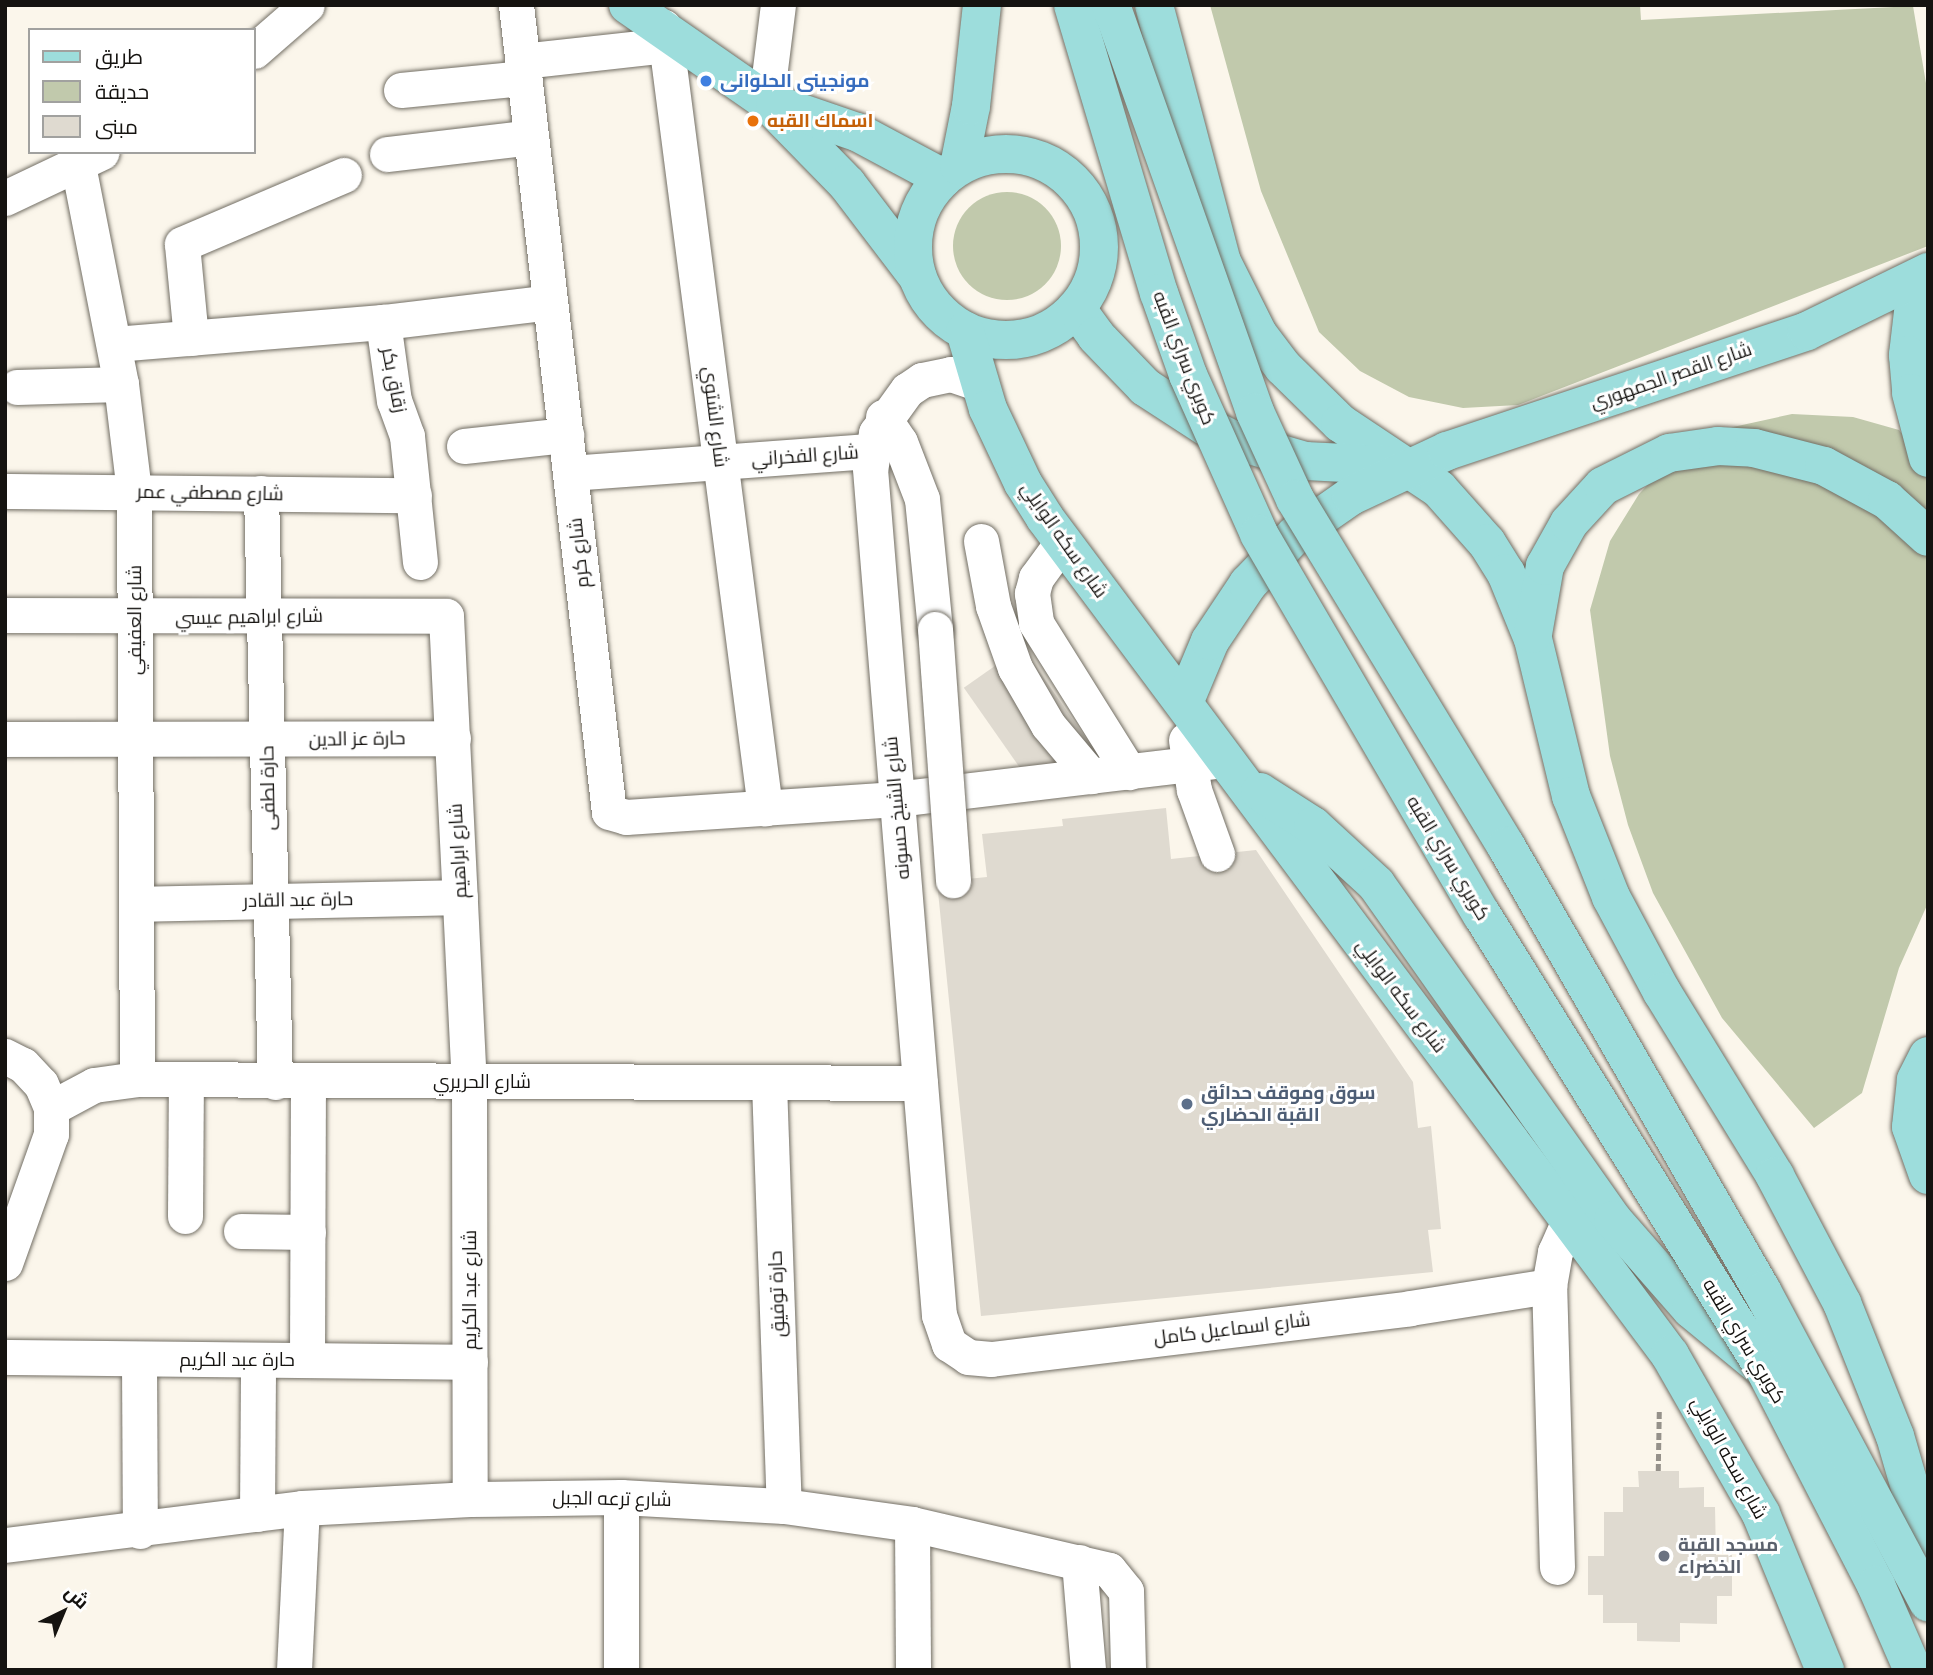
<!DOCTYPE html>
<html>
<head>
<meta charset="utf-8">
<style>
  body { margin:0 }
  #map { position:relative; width:1933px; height:1675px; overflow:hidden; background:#fbf6eb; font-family:Ubuntu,Cairo,sans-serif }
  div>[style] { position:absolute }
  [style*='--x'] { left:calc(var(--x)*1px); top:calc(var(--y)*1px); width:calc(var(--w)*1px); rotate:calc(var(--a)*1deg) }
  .green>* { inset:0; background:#c1c9ac }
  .round { border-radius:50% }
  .building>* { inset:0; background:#dfdad0; transform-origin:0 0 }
  .path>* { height:4.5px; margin-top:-2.25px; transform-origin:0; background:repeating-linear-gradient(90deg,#95918a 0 7px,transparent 0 10.5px) }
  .roads { filter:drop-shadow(0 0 2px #726e64) drop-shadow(0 0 2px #726e64) }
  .minor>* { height:35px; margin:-17.5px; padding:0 17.5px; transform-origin:17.5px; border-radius:17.5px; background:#fff }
  .major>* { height:38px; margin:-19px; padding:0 19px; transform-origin:19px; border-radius:19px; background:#9ddddc }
  .major>.ring { margin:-19px; padding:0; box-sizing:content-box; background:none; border:38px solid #9ddddc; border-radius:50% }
  .bridges { filter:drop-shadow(0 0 2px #726e64) drop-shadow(0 0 2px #726e64) }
  .minor-bridge>* { height:35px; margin:-17.5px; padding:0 17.5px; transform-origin:17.5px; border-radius:17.5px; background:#fff }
  .major-bridge>* { height:38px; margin:-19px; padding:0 19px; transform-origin:19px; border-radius:19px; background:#9ddddc }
  .dots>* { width:19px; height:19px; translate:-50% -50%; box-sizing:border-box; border:4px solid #fff; border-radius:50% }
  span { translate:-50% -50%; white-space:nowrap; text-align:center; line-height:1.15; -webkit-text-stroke:6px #fff; paint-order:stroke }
  .shop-label { font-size:19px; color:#366cbe; font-weight:700 }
  .left { translate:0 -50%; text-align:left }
  .food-label { font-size:19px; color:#c56008; font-weight:700 }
  .street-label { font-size:19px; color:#151310 }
  .service-label { font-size:19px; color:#4e5e75; font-weight:700 }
  .worship-label { font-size:19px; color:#5b616d; font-weight:700 }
  .frame { position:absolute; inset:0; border:7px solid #151310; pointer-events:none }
  .legend { position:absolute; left:28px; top:28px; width:228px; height:126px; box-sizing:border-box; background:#fff; border:2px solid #a1a19f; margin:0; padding:9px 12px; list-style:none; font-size:21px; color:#151310 }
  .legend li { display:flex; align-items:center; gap:14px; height:35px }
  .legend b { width:35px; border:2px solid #a1a19f }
  .north { position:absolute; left:28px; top:1577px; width:70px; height:70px; -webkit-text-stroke:5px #fff; paint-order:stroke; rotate:43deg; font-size:19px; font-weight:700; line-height:28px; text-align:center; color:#151310 }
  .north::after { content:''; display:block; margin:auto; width:24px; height:32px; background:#151310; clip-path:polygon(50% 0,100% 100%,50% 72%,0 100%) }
</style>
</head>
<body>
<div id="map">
  <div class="green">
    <i style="clip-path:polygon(1210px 5px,1640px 5px,1641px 20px,1913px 6px,1928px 95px,1928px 246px,1518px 405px,1463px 408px,1409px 397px,1360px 371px,1319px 332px,1261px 191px)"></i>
    <i class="round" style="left:953px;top:192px;width:108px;height:108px"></i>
    <i style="clip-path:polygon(1792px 414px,1853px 417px,1899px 430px,1928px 466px,1928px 903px,1899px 968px,1862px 1093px,1814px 1128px,1722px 1018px,1653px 893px,1628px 825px,1610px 756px,1590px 610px,1610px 541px,1639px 494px,1678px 453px,1733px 427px)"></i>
  </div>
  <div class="building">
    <i style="left:1022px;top:647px;width:137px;height:71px;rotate:55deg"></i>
    <i style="clip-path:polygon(1166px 808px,1171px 859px,1256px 850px,1413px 1082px,1418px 1128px,1431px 1126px,1441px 1229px,1428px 1230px,1433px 1272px,981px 1316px,937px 882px,987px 877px,982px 834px,1063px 826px,1062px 819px)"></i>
    <i style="clip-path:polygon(1638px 1471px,1679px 1471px,1679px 1488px,1704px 1487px,1704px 1507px,1715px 1507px,1716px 1555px,1732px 1555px,1732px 1596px,1717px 1596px,1717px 1624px,1680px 1623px,1680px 1642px,1637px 1641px,1637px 1623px,1603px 1623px,1603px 1595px,1588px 1595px,1588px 1556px,1604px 1556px,1604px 1512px,1623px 1512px,1623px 1487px,1639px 1487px)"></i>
  </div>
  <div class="path">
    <i style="--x:1658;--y:1471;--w:60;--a:-89"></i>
  </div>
  <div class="roads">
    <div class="minor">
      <i style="--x:516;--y:5;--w:812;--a:83.43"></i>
      <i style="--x:609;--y:812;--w:18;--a:16"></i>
      <i style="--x:626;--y:817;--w:271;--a:-3.8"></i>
      <i style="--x:896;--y:799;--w:331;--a:-6.8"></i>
      <i style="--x:664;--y:27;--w:788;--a:82.63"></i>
      <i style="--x:254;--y:51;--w:70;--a:-41"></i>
      <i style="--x:522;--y:61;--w:145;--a:-6.3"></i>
      <i style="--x:401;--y:90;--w:124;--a:-5.6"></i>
      <i style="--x:766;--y:101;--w:97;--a:-82.9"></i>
      <i style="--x:387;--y:154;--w:145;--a:-6.7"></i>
      <i style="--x:78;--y:165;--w:223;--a:78.9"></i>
      <i style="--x:121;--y:384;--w:109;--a:83.1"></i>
      <i style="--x:134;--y:492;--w:587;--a:89.71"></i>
      <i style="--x:5;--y:198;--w:107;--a:-25.4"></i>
      <i style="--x:191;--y:338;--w:94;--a:-95.5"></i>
      <i style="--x:182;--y:244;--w:176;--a:-23.1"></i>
      <i style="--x:114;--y:344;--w:270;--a:-4.7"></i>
      <i style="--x:980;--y:384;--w:31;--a:-161"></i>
      <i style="--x:951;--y:374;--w:30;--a:168"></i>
      <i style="--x:922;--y:380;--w:18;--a:146"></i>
      <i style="--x:907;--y:390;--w:53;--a:125.8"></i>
      <i style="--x:876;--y:433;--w:36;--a:99"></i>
      <i style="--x:870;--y:469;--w:849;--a:85.34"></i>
      <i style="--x:939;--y:1315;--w:31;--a:71"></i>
      <i style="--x:949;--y:1344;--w:23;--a:34"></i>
      <i style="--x:968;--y:1357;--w:23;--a:5"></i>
      <i style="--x:991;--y:1359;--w:422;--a:-6.9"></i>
      <i style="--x:1410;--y:1308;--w:141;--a:-9"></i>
      <i style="--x:17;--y:387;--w:104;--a:-1.7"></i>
      <i style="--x:883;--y:417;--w:30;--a:56"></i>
      <i style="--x:900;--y:442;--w:61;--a:68.9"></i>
      <i style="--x:922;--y:499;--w:131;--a:84.3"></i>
      <i style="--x:464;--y:446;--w:103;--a:-6.2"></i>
      <i style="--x:570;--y:473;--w:303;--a:-4.2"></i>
      <i style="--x:5;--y:491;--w:409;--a:0.6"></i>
      <i style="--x:261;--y:493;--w:589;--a:88.64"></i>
      <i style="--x:981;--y:541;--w:66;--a:79.5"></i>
      <i style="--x:993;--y:606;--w:66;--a:70.5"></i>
      <i style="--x:1015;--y:668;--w:66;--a:59.9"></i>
      <i style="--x:1048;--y:725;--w:67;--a:49.9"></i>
      <i style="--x:1063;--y:541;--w:46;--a:126.1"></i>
      <i style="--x:1036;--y:578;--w:16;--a:105"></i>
      <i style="--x:1032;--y:593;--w:30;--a:82"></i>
      <i style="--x:1036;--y:623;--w:176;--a:58"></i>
      <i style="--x:420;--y:562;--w:127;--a:-95.9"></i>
      <i style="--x:407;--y:436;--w:37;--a:-110"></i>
      <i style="--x:394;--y:401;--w:80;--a:-97.9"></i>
      <i style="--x:383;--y:322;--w:168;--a:-6.8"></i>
      <i style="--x:5;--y:615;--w:441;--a:0.1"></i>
      <i style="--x:446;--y:616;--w:467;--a:87.2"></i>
      <i style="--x:469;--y:1082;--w:417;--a:89.9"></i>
      <i style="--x:5;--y:739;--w:448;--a:-0.1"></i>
      <i style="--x:1186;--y:740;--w:51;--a:80.9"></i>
      <i style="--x:1194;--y:790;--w:68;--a:70.2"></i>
      <i style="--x:137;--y:904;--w:323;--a:-1.2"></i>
      <i style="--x:5;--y:1056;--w:20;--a:27"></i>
      <i style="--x:23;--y:1065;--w:26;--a:47"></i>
      <i style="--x:41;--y:1084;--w:26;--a:67"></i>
      <i style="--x:51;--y:1108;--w:26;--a:90"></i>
      <i style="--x:51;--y:1134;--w:137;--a:109.6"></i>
      <i style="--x:769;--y:1083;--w:423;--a:88"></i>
      <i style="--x:51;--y:1108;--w:49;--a:-28.1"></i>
      <i style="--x:94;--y:1085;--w:43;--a:-7.9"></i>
      <i style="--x:137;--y:1079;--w:783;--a:0.29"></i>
      <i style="--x:185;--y:1216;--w:134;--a:-89.6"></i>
      <i style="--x:241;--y:1231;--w:67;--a:0.9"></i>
      <i style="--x:5;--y:1357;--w:465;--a:0.6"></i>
      <i style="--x:139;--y:1359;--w:172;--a:89.7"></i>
      <i style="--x:307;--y:1360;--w:278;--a:-89.8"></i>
      <i style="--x:257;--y:1514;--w:153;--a:-89.6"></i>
      <i style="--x:912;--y:1524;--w:146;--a:89.6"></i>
      <i style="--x:5;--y:1545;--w:299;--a:-7.1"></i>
      <i style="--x:302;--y:1508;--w:168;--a:-3.1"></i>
      <i style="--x:470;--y:1499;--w:151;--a:-0.8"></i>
      <i style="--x:621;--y:1497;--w:163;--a:3.2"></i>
      <i style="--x:784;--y:1506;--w:129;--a:8"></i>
      <i style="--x:912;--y:1524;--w:202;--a:13.1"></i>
      <i style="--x:1109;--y:1570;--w:27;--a:51"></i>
      <i style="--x:1126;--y:1591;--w:79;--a:88.5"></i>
      <i style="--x:1079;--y:1562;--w:108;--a:85.2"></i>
      <i style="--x:1557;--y:1567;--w:281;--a:-91.6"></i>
      <i style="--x:1549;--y:1286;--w:35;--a:-80"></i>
      <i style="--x:1555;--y:1252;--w:34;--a:-66"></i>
      <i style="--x:294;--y:1670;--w:162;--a:-87.2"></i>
      <i style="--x:621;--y:1670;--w:173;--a:-90"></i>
    </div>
    <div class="major">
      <i style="--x:628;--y:5;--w:168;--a:34.8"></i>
      <i style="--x:766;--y:101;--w:116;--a:45.7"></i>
      <i style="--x:847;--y:184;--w:116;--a:52.7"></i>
      <i style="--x:1154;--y:5;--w:266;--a:75.2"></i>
      <i style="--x:1222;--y:262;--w:80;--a:63.4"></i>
      <i style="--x:1258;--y:334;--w:41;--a:52.9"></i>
      <i style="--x:1283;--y:367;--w:80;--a:44.5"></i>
      <i style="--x:1340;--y:423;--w:119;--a:33.7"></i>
      <i style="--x:1439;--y:489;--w:72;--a:48.4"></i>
      <i style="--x:1487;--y:543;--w:36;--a:58"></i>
      <i style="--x:1506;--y:573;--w:71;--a:67.8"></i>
      <i style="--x:1533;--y:639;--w:162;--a:76.4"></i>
      <i style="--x:1571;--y:796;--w:109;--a:68.4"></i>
      <i style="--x:1611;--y:897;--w:108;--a:61.8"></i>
      <i style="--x:1662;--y:992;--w:216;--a:58.4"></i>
      <i style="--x:1775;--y:1176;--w:144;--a:62.2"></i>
      <i style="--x:1842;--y:1303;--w:143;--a:68.3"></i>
      <i style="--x:1895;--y:1436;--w:119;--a:73.9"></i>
      <i style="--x:775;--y:104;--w:87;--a:18.9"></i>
      <i style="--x:857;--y:132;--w:98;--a:28.1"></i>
      <i class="ring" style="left:913px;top:154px;width:148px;height:148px"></i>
      <i style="--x:959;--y:166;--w:61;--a:-78.7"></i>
      <i style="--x:971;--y:106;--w:102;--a:-83.8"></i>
      <i style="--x:1917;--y:278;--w:78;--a:96.7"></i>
      <i style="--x:1908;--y:355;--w:38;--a:85"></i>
      <i style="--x:1911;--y:393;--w:67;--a:75.3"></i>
      <i style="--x:1076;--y:308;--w:34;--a:54"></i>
      <i style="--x:1096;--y:336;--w:71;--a:46.1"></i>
      <i style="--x:1145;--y:387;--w:72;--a:33"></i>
      <i style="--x:1205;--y:426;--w:34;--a:26"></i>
      <i style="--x:1236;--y:441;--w:72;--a:16.2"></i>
      <i style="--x:1305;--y:461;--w:99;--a:2.9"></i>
      <i style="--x:965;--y:331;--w:81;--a:73.6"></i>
      <i style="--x:988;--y:409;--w:82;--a:64.7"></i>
      <i style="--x:1023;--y:483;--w:41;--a:57.8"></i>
      <i style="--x:1045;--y:518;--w:1045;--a:53.25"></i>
      <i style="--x:1670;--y:1355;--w:183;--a:60.2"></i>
      <i style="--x:1761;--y:1514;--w:169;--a:67.7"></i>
      <i style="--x:1533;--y:634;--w:69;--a:-80"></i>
      <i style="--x:1545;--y:566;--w:49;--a:-60.8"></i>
      <i style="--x:1569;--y:523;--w:50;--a:-47.4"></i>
      <i style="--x:1603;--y:486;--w:74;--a:-26.6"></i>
      <i style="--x:1669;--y:453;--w:49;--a:-8.1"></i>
      <i style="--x:1718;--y:446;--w:36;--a:3"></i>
      <i style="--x:1754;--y:448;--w:72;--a:14.4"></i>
      <i style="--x:1824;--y:466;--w:72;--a:28.4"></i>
      <i style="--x:1887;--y:500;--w:55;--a:42.1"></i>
      <i style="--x:1184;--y:703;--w:67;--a:-67.2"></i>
      <i style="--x:1210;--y:641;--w:69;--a:-56.3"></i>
      <i style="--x:1248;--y:584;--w:68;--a:-46.2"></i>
      <i style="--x:1295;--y:535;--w:68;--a:-34.9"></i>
      <i style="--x:1351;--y:496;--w:106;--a:-25.1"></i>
      <i style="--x:1447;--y:451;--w:379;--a:-18.4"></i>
      <i style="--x:1807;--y:331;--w:135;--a:-26"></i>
      <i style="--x:1260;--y:792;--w:63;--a:32.7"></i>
      <i style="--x:1313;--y:826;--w:86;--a:42.6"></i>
      <i style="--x:1376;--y:884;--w:411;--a:54.8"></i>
      <i style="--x:1613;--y:1220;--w:118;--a:48.8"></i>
      <i style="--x:1691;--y:1309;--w:96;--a:39.5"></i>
      <i style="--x:1928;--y:1056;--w:27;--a:117"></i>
      <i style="--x:1916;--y:1080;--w:47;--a:96.1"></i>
      <i style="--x:1911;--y:1127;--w:51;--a:70.5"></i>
    </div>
  </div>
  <div class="bridges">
    <div class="minor-bridge">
      <i style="--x:935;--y:629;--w:252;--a:85.9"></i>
    </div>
    <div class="major-bridge">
      <i style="--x:1073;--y:5;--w:301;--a:73.4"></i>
      <i style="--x:1159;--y:293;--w:87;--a:70.5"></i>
      <i style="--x:1188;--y:375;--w:174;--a:65.9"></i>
      <i style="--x:1259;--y:534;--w:441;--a:59.7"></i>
      <i style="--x:1482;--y:915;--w:536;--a:58.12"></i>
      <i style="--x:1765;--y:1370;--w:242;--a:62.7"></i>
      <i style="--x:1876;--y:1585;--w:93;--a:66.5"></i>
      <i style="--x:1111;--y:5;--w:432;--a:70.5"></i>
      <i style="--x:1255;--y:412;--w:96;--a:65.3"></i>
      <i style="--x:1295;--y:499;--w:406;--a:58.7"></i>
      <i style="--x:1506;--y:846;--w:513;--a:60.09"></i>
      <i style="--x:1762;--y:1291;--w:353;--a:61.9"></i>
    </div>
  </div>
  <div class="dots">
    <i style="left:706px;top:81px;background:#3f7fe0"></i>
    <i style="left:753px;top:121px;background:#e8710a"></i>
    <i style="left:1187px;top:1104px;background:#5c6f8a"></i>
    <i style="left:1664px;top:1556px;background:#6b7280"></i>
  </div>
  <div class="shop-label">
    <span class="left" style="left:720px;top:81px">مونجينى الحلوانى</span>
  </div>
  <div class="food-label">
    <span class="left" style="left:767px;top:121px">اسماك القبه</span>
  </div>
  <div class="street-label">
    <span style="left:1184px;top:358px;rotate:69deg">كوبري سراي القبه</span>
    <span style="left:1671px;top:376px;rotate:-19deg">شارع القصر الجمهوري</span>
    <span style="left:394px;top:380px;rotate:79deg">زقاق بكر</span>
    <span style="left:715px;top:417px;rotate:83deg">شارع الشتوي</span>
    <span style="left:805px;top:456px;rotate:-4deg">شارع الفخراني</span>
    <span style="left:210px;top:493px;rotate:1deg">شارع مصطفي عمر</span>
    <span style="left:1064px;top:540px;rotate:55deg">شارع سكه الوايلي</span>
    <span style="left:579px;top:553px;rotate:-96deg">شارع كرم</span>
    <span style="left:249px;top:617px;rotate:-1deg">شارع ابراهيم عيسي</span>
    <span style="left:135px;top:620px;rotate:-90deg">شارع العفيفي</span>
    <span style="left:357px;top:739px;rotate:-1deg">حارة عز الدين</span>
    <span style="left:268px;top:788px;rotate:-91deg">حارة لطفى</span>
    <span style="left:897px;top:808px;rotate:-95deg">شارع الشيخ حسونه</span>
    <span style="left:458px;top:851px;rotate:-93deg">شارع ابراهيم</span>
    <span style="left:1448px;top:858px;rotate:59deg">كوبري سراي القبه</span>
    <span style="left:298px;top:900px;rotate:-1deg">حارة عبد القادر</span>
    <span style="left:1401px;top:996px;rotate:53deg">شارع سكه الوايلي</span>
    <span style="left:482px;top:1082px">شارع الحريري</span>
    <span style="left:470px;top:1290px;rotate:-90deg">شارع عبد الكريم</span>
    <span style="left:777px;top:1294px;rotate:-92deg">حارة توفيق</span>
    <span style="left:1232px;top:1329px;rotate:-7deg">شارع اسماعيل كامل</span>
    <span style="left:1744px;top:1341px;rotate:59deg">كوبري سراي القبه</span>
    <span style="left:237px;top:1360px">حارة عبد الكريم</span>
    <span style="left:1729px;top:1458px;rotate:61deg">شارع سكه الوايلي</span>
    <span style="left:612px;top:1499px;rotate:1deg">شارع ترعه الجبل</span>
  </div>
  <div class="service-label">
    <span class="left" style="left:1201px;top:1104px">سوق وموقف حدائق<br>القبة الحضاري</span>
  </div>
  <div class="worship-label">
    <span class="left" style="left:1678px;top:1556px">مسجد القبة<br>الخضراء</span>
  </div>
  <div class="frame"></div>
  <ul class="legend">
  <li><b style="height:9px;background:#9ddddc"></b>طريق</li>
  <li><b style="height:19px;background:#c1c9ac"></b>حديقة</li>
  <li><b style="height:19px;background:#dfdad0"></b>مبنى</li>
  </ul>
  <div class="north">ش</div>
</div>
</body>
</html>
